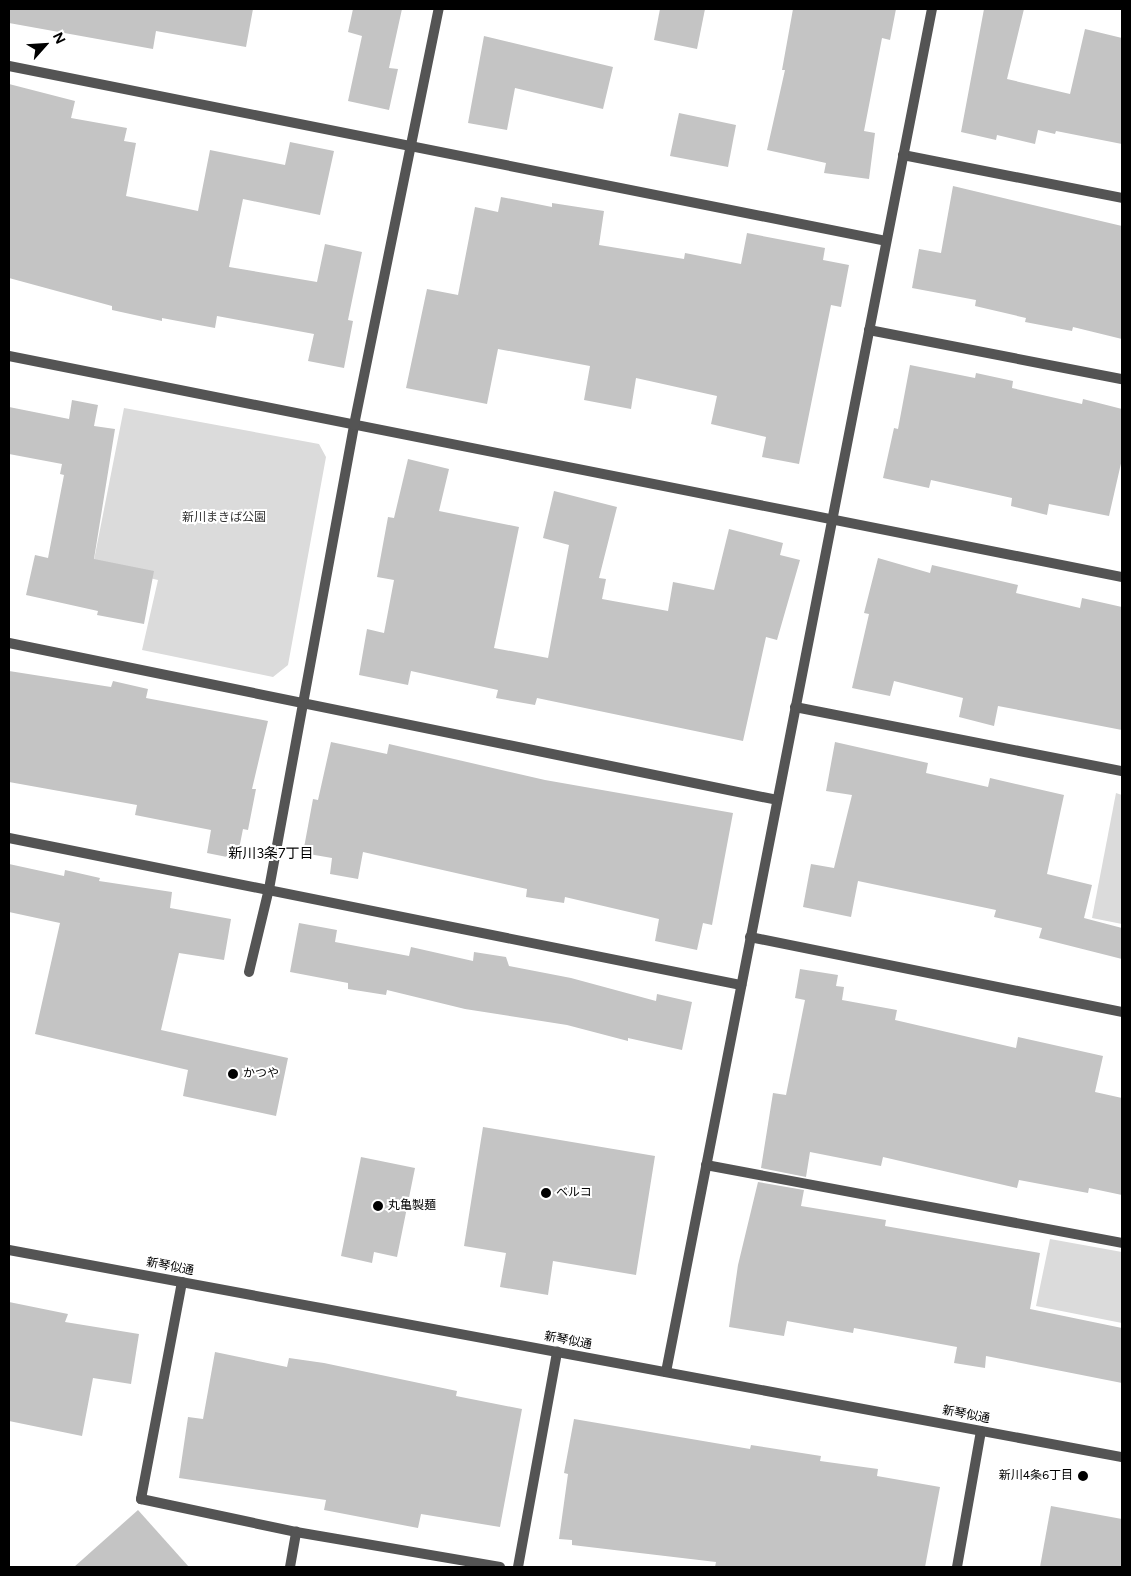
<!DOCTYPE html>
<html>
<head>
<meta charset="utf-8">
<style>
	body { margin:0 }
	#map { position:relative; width:1131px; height:1576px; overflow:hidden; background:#fff; font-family:Figtree,"Noto Sans JP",sans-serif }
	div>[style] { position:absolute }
	.green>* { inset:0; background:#dbdbdb }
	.building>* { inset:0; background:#c4c4c4 }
	.minor>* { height:10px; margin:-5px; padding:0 5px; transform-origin:5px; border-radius:5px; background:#545454 }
	.tertiary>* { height:10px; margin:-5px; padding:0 5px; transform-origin:5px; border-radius:5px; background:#545454 }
	.dots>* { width:14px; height:14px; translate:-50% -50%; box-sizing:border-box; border:2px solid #fff; border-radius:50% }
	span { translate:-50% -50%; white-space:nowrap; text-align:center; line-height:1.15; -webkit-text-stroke:4px #fff; paint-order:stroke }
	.park-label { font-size:12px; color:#323232 }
	.poi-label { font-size:12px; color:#000 }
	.left { translate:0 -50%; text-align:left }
	.right { translate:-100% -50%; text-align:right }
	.street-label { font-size:12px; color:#000 }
	.neighbourhood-label { font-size:14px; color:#000 }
	.frame { position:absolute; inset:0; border:10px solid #000; pointer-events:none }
	.north { position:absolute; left:20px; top:20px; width:50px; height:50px; -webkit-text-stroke:4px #fff; paint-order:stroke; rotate:64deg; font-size:14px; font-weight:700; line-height:20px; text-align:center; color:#000 }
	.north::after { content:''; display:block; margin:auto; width:18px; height:22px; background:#000; clip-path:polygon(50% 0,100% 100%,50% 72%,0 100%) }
</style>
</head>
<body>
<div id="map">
	<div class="green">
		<div style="clip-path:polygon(124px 408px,319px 444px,326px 457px,288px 665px,273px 677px,142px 650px,158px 580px,93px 565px)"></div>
		<div style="clip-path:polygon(1116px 793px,1122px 795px,1122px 924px,1092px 918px)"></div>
		<div style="clip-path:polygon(1050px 1239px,1122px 1252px,1122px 1323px,1036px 1306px)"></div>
	</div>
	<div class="building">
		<div style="clip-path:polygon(9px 9px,253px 9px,246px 47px,156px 31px,153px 49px,9px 23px)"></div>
		<div style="clip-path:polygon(353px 9px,402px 9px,389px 68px,398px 69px,389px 110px,348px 101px,362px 36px,348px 32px)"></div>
		<div style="clip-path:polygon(660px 9px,705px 9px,697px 49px,654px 40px)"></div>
		<div style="clip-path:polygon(793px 9px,896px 9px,890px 40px,882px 38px,864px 131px,875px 133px,869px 179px,824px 173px,826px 163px,767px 150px,785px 70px,782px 70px)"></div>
		<div style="clip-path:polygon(984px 9px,1024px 9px,1007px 79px,1070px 94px,1085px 29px,1122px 38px,1122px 144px,1056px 131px,1055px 134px,1038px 130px,1035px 144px,997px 135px,996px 140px,961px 132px)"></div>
		<div style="clip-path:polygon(484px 36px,613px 67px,603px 109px,515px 88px,507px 130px,468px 123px)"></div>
		<div style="clip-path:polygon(9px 84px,75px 101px,71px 118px,127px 128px,124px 141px,136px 143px,126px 196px,198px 211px,210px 150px,285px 165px,290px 142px,334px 151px,320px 215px,243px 199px,229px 267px,317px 282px,325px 244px,362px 252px,348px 320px,353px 321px,344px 368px,308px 361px,314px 334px,217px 316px,215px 328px,162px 318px,162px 321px,112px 310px,112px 306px,9px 278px)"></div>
		<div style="clip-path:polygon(679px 113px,736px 125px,728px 167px,670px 156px)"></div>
		<div style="clip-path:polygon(953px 186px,1122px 226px,1122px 339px,1073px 327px,1072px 331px,1025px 322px,1026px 318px,975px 306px,976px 300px,912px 288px,919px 249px,941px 253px)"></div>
		<div style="clip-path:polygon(501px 197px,552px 207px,552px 203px,604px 211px,599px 245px,684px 259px,685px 253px,741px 264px,747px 233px,825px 248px,823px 260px,849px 265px,841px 307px,831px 305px,799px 464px,762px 457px,766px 437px,711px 424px,717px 396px,636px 378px,631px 409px,584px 400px,590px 366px,498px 349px,487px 404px,406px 388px,427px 289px,458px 295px,475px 207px,498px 212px)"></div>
		<div style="clip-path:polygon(910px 365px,975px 378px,976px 373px,1013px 381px,1012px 388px,1082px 404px,1083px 399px,1122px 409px,1122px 459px,1109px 516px,1049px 504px,1047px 515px,1011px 506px,1012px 498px,931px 480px,929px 488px,883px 478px,894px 428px,898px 429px)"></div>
		<div style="clip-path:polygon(72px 400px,98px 405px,94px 426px,115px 429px,94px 559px,154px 571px,144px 624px,97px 615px,98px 611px,26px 595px,35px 555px,48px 558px,64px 475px,60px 474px,62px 464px,9px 454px,9px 407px,69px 419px)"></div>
		<div style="clip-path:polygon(408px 459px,449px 469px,439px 511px,519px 527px,494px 648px,548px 658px,569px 545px,543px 538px,554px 491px,617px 507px,599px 578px,606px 579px,602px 599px,668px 611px,673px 582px,714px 590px,729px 529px,783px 543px,780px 555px,800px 560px,777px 640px,766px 637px,743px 741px,537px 698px,535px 705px,496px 698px,498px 690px,411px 671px,408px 685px,359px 675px,367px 629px,384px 633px,394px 580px,377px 577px,388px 517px,394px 518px)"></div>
		<div style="clip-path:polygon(878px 558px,930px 573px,932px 565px,1018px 585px,1016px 593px,1080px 608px,1082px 598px,1122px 607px,1122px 730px,998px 706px,994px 726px,959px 717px,963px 698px,894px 681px,890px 696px,852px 688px,869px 614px,864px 613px)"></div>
		<div style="clip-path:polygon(9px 671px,111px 687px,113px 681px,148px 689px,146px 698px,268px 721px,252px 789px,256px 789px,248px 830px,243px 829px,237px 859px,207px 853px,211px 830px,135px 815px,137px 805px,9px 782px)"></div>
		<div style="clip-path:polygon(331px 742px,387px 754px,389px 744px,545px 780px,733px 813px,712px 925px,703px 923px,697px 950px,655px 941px,659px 919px,565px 897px,564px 903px,526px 897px,527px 889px,363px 852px,358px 879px,330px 874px,332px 858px,303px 853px,313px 799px,318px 800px)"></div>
		<div style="clip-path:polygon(835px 742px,928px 763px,926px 773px,988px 787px,990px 778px,1064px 795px,1047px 874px,1092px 885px,1084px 918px,1122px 928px,1122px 959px,1039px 938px,1042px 928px,994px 917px,996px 910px,858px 881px,851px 917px,803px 907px,811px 864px,834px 868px,852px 795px,826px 791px)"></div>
		<div style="clip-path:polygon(9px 864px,64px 876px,65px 870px,100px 878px,99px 881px,172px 892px,170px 908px,231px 919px,224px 960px,179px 953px,161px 1030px,288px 1058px,276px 1116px,183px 1096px,188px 1070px,35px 1034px,60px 923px,9px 912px)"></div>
		<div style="clip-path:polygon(299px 923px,337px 930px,335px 942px,409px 956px,411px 947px,473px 961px,474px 952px,506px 957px,509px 966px,571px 978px,656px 1001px,657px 994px,692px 1002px,682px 1050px,628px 1038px,628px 1041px,567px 1025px,465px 1009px,387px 990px,386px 995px,348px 989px,348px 983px,290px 972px)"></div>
		<div style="clip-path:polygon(800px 969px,838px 975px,836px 986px,844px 987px,842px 1000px,897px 1010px,895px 1020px,1016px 1048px,1018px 1037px,1103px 1056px,1095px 1092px,1122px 1098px,1122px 1195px,1089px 1188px,1088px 1193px,1019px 1180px,1017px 1188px,883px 1157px,881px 1166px,810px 1152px,806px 1177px,761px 1168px,773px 1093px,786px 1095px,805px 1000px,795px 998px)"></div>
		<div style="clip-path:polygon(483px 1127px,655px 1156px,636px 1275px,553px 1261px,548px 1295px,500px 1287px,506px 1253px,464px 1246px)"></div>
		<div style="clip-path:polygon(361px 1157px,415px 1168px,397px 1257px,374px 1252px,372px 1263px,341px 1256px)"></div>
		<div style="clip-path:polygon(758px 1182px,804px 1190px,801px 1206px,886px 1220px,885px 1226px,1040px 1253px,1030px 1309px,1122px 1328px,1122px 1383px,986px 1356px,985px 1368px,954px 1363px,957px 1347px,854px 1328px,853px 1333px,787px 1321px,784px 1336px,729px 1327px,738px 1265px)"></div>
		<div style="clip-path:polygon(9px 1302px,68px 1314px,65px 1322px,139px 1334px,131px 1384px,93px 1378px,82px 1436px,9px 1421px)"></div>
		<div style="clip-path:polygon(215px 1352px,287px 1367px,289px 1358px,324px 1363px,457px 1391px,456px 1396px,522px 1409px,500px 1527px,421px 1514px,418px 1528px,324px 1510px,326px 1500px,179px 1478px,188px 1417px,203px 1419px)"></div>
		<div style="clip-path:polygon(574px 1419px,750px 1449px,751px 1445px,821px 1456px,820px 1461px,878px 1469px,877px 1476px,940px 1487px,925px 1567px,715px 1567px,716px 1562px,572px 1545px,572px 1540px,559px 1539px,568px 1474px,564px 1473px)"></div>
		<div style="clip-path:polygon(1051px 1506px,1122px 1519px,1122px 1567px,1040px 1567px)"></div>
		<div style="clip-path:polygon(138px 1510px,189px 1567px,74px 1567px)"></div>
	</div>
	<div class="minor">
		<div style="left:9px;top:66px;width:894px;rotate:11.28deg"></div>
		<div style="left:903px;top:155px;width:223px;rotate:11.1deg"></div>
		<div style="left:869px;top:330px;width:258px;rotate:11deg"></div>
		<div style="left:9px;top:356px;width:1135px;rotate:11.23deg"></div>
		<div style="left:9px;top:643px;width:784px;rotate:11.55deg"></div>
		<div style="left:795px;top:707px;width:333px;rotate:11.1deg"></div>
		<div style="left:9px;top:838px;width:747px;rotate:11.36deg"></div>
		<div style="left:750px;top:937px;width:379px;rotate:11.4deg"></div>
		<div style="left:249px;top:972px;width:85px;rotate:-76.5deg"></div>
		<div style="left:269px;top:889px;width:472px;rotate:-79.6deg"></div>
		<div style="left:354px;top:425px;width:425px;rotate:-78.5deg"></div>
		<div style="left:706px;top:1165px;width:423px;rotate:10.6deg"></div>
		<div style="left:182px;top:1282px;width:221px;rotate:100.7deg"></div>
		<div style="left:141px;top:1499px;width:158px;rotate:12deg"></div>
		<div style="left:296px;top:1532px;width:207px;rotate:9.7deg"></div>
		<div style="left:666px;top:1372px;width:1389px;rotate:-78.96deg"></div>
		<div style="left:290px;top:1567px;width:36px;rotate:-80deg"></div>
		<div style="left:518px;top:1567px;width:219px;rotate:-79.7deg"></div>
		<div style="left:957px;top:1567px;width:138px;rotate:-80deg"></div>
	</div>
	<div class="tertiary">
		<div style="left:9px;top:1250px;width:1132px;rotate:10.54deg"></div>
	</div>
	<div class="dots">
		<div style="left:233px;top:1074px;background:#000"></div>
		<div style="left:546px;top:1193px;background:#000"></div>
		<div style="left:378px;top:1206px;background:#000"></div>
		<div style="left:1083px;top:1476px;background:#000"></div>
	</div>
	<div class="park-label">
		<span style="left:224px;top:518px">新川まきば公園</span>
	</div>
	<div class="poi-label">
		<span class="left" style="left:243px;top:1074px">かつや</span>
		<span class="left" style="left:556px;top:1193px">ベルコ</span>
		<span class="left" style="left:388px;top:1206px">丸亀製麺</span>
		<span class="right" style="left:1073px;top:1476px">新川4条6丁目</span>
	</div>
	<div class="street-label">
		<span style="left:170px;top:1267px;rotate:11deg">新琴似通</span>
		<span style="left:568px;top:1341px;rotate:11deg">新琴似通</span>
		<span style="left:966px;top:1415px;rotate:11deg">新琴似通</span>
	</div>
	<div class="neighbourhood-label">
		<span style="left:271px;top:854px">新川3条7丁目</span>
	</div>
	<div class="frame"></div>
	<div class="north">N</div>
</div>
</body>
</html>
